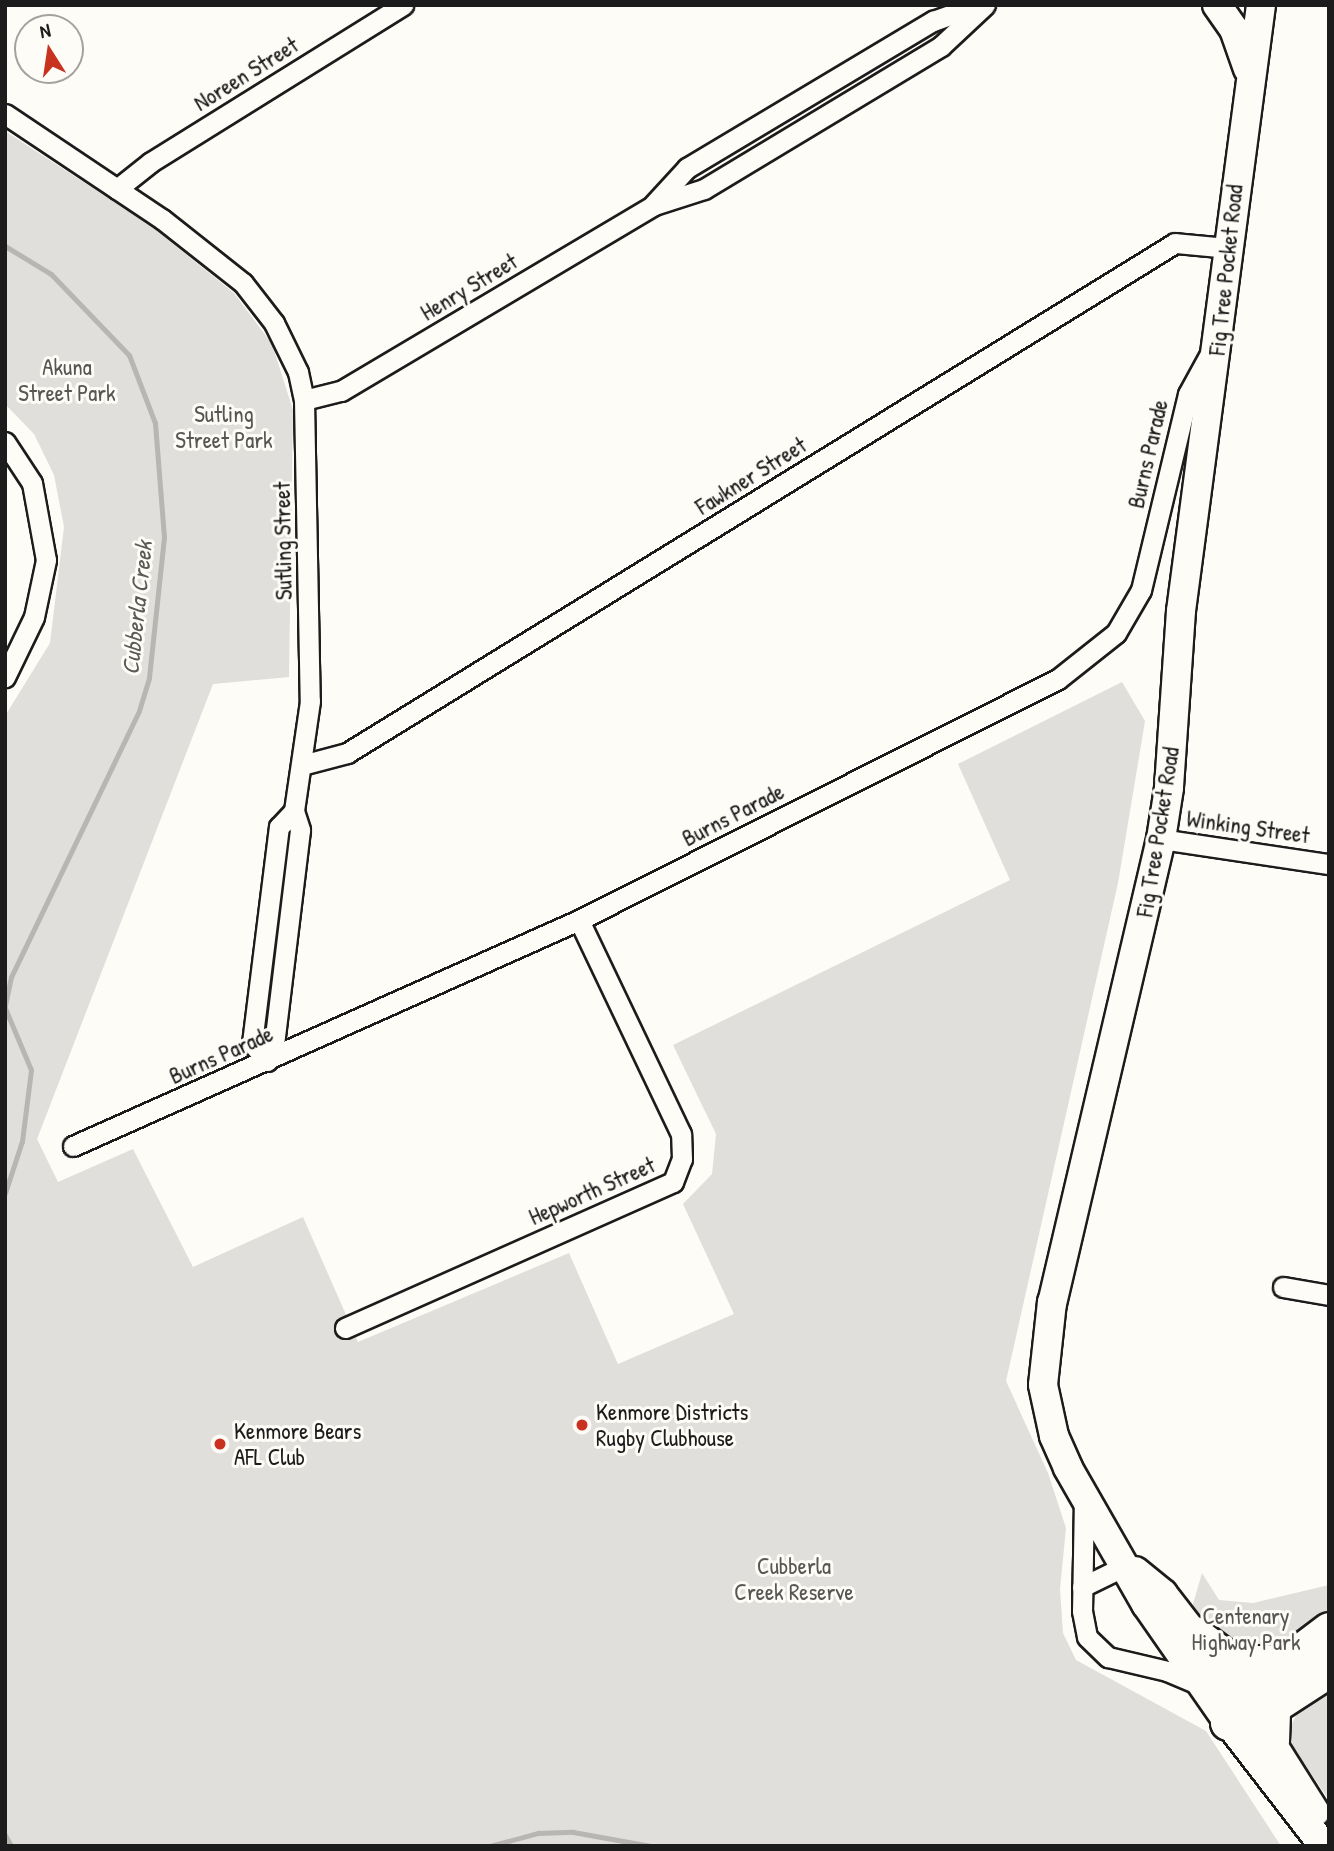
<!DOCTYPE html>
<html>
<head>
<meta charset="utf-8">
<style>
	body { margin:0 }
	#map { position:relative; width:1334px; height:1851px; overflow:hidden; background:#fdfcf7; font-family:"Patrick Hand",sans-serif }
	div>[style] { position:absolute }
	.green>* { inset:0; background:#e0dfdb }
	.stream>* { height:5px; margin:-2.5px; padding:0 2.5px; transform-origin:2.5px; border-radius:2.5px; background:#b7b6b2 }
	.roads { filter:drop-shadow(2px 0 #1c1c1c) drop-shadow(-2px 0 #1c1c1c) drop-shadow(0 2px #1c1c1c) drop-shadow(0 -2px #1c1c1c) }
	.street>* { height:19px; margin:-9.5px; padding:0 9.5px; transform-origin:9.5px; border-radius:9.5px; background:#fdfcf7 }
	.secondary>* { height:28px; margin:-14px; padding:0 14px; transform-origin:14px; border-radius:14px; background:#fdfcf7 }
	.highway>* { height:35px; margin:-17.5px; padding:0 17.5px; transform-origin:17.5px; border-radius:17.5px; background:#fdfcf7 }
	.dots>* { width:19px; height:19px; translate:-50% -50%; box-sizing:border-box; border:4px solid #fdfcf7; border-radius:50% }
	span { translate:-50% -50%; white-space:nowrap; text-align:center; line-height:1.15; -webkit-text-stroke:6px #fdfcf7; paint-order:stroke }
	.street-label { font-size:23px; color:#1c1c1c }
	.park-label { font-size:23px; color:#575655 }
	.poi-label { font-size:23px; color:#1c1c1c }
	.left { translate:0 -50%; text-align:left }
	.water-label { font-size:24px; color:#5a5a58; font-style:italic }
	.frame { position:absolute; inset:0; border:7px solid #1c1c1c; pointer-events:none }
	.north { position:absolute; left:14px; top:14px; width:70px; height:70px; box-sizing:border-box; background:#fdfcf7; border:2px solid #a3a29f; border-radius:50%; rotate:348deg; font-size:19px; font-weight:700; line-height:28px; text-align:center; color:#1c1c1c }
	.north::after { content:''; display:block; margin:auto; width:24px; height:32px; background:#c8321e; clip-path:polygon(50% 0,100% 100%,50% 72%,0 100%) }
</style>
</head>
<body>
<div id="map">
	<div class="green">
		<div style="clip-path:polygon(5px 131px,151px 226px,234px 293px,272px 344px,293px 410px,289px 677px,213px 684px,37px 1139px,58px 1182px,133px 1149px,193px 1267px,303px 1217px,358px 1342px,569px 1253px,618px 1364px,734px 1314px,683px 1204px,712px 1174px,716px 1134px,673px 1045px,1010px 880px,958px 764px,1122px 682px,1145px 721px,1118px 883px,1006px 1381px,1048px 1473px,1066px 1528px,1060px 1589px,1063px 1633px,1076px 1660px,1206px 1731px,1281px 1846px,5px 1846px,5px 716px,50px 643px,64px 527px,54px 475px,34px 434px,5px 404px)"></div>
		<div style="clip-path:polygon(1202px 1573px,1219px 1600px,1253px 1603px,1329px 1585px,1329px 1620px,1293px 1647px,1234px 1654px,1191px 1611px)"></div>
		<div style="clip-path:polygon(1329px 1686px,1329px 1800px,1291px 1744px,1291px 1726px,1299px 1709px)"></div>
	</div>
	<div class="stream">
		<div style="left:5px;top:246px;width:54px;rotate:31.3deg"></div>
		<div style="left:51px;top:274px;width:112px;rotate:46.1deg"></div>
		<div style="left:129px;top:355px;width:73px;rotate:69.1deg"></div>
		<div style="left:155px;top:423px;width:114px;rotate:85.5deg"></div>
		<div style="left:164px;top:537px;width:142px;rotate:96.1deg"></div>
		<div style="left:149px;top:678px;width:34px;rotate:107deg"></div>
		<div style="left:139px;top:711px;width:295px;rotate:115.7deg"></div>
		<div style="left:11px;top:977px;width:29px;rotate:102deg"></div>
		<div style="left:5px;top:1008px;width:67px;rotate:67.2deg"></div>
		<div style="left:31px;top:1070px;width:72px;rotate:97.2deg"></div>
		<div style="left:22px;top:1141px;width:55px;rotate:108.1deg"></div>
		<div style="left:5px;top:1835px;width:13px;rotate:61deg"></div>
		<div style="left:490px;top:1846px;width:50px;rotate:-15.2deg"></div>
		<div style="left:538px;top:1833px;width:35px;rotate:-2deg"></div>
		<div style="left:573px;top:1832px;width:79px;rotate:10.2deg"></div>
	</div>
	<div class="roads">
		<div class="street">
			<div style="left:5px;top:114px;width:189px;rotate:33.8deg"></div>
			<div style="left:162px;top:219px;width:103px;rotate:38.3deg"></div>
			<div style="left:243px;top:283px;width:51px;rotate:52.2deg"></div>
			<div style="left:274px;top:323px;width:55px;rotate:63.9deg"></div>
			<div style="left:298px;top:372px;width:29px;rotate:78deg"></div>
			<div style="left:304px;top:400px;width:301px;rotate:88.9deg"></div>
			<div style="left:310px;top:701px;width:111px;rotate:98.3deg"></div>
			<div style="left:294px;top:811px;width:20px;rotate:72deg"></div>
			<div style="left:300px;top:830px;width:216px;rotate:96.9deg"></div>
			<div style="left:274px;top:1044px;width:18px;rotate:112deg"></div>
			<div style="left:267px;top:1061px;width:23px;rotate:-130deg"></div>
			<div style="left:252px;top:1043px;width:218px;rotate:-82.9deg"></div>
			<div style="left:279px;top:827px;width:22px;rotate:-47deg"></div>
			<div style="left:117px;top:189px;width:43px;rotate:-38.5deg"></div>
			<div style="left:151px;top:162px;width:297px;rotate:-31.9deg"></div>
			<div style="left:654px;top:204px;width:49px;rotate:-47.5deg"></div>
			<div style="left:687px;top:168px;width:287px;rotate:-30.9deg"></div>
			<div style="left:933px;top:21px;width:48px;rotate:-19.6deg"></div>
			<div style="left:304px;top:400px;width:38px;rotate:-14deg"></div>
			<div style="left:341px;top:391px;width:364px;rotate:-30.7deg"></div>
			<div style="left:654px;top:205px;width:52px;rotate:-17.7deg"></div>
			<div style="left:704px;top:189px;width:277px;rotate:-31.1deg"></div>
			<div style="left:941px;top:46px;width:60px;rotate:-43deg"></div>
			<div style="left:5px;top:442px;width:49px;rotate:56.6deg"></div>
			<div style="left:32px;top:483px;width:78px;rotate:79.7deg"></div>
			<div style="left:46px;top:560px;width:58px;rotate:101.9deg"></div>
			<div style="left:34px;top:617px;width:67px;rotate:115.8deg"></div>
			<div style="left:302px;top:765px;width:47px;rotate:-14.9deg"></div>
			<div style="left:347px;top:753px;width:972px;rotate:-31.63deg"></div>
			<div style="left:1175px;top:243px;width:53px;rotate:5.4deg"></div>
			<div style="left:1161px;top:839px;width:170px;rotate:8.5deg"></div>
			<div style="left:73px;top:1146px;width:554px;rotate:-24.07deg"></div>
			<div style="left:579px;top:920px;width:536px;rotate:-26.71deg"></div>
			<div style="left:1058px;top:679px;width:74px;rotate:-38.4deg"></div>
			<div style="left:1116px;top:633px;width:50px;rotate:-59.8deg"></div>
			<div style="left:1141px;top:590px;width:202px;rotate:-76.5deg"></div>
			<div style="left:1188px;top:394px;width:46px;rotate:-61.2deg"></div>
			<div style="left:1283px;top:1287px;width:47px;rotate:9.9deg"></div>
			<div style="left:345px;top:1328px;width:359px;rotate:-24deg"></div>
			<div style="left:673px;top:1182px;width:25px;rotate:-69deg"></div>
			<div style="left:682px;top:1159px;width:25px;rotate:-92deg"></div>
			<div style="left:681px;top:1134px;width:237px;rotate:-115.5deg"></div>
			<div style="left:1084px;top:1498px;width:113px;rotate:91deg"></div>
			<div style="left:1082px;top:1611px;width:26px;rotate:79deg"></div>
			<div style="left:1087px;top:1637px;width:29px;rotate:44deg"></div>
			<div style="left:1108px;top:1657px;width:61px;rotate:13.3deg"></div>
			<div style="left:1167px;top:1671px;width:38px;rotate:23deg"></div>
			<div style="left:1082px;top:1587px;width:50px;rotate:-26.1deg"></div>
		</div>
		<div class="secondary">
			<div style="left:1217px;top:5px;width:29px;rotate:55deg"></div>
			<div style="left:1234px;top:29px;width:42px;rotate:70.7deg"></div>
			<div style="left:1261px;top:5px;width:611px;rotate:97.52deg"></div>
			<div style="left:1181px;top:611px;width:177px;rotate:93.9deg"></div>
			<div style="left:1169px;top:788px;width:52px;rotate:98.9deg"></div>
			<div style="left:1161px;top:839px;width:476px;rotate:103.2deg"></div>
			<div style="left:1052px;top:1302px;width:83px;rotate:96.2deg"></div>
			<div style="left:1043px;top:1385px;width:52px;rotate:77.8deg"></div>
			<div style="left:1054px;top:1436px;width:35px;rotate:66deg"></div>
			<div style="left:1068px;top:1468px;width:157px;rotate:60.2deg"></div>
			<div style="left:1146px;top:1604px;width:144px;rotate:55.2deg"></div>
			<div style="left:1228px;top:1722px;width:157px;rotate:52.3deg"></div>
			<div style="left:1135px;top:1571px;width:36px;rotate:39deg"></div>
			<div style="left:1163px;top:1594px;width:129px;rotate:52.2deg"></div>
			<div style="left:1242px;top:1696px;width:137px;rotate:57.8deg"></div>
		</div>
		<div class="highway">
			<div style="left:1194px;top:1634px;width:36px;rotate:37deg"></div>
			<div style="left:1223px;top:1656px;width:20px;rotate:20deg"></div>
			<div style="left:1242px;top:1663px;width:43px"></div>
			<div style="left:1228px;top:1722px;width:30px;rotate:-62deg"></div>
			<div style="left:1242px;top:1696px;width:109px;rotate:-37.2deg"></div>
			<div style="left:1228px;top:1722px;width:47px;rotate:-20deg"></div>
			<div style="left:1272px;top:1706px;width:68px;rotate:-33deg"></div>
			<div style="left:1271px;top:1741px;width:35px;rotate:-88deg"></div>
		</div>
	</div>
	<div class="dots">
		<div style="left:582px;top:1425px;background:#c8321e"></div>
		<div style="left:220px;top:1444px;background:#c8321e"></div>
	</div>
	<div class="street-label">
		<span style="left:246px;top:74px;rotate:-32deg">Noreen Street</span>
		<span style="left:1226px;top:270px;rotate:-84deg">Fig Tree Pocket Road</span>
		<span style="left:469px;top:287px;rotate:-31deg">Henry Street</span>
		<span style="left:1148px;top:454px;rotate:-77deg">Burns Parade</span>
		<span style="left:751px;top:476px;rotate:-32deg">Fawkner Street</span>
		<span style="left:283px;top:541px;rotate:-91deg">Sutling Street</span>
		<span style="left:733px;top:815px;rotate:-27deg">Burns Parade</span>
		<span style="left:1248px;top:827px;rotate:8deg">Winking Street</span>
		<span style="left:1158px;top:832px;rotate:-81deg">Fig Tree Pocket Road</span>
		<span style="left:221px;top:1055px;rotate:-24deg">Burns Parade</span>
		<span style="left:592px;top:1191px;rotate:-24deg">Hepworth Street</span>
	</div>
	<div class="park-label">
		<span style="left:67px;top:380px">Akuna<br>Street Park</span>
		<span style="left:224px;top:427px">Sutling<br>Street Park</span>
		<span style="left:794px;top:1579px">Cubberla<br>Creek Reserve</span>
		<span style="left:1246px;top:1629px">Centenary<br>Highway Park</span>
	</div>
	<div class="poi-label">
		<span class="left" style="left:596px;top:1425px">Kenmore Districts<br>Rugby Clubhouse</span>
		<span class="left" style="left:234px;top:1444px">Kenmore Bears<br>AFL Club</span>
	</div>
	<div class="water-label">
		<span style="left:137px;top:608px;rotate:-84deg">Cubberla Creek</span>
	</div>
	<div class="frame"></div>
	<div class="north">N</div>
</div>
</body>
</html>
